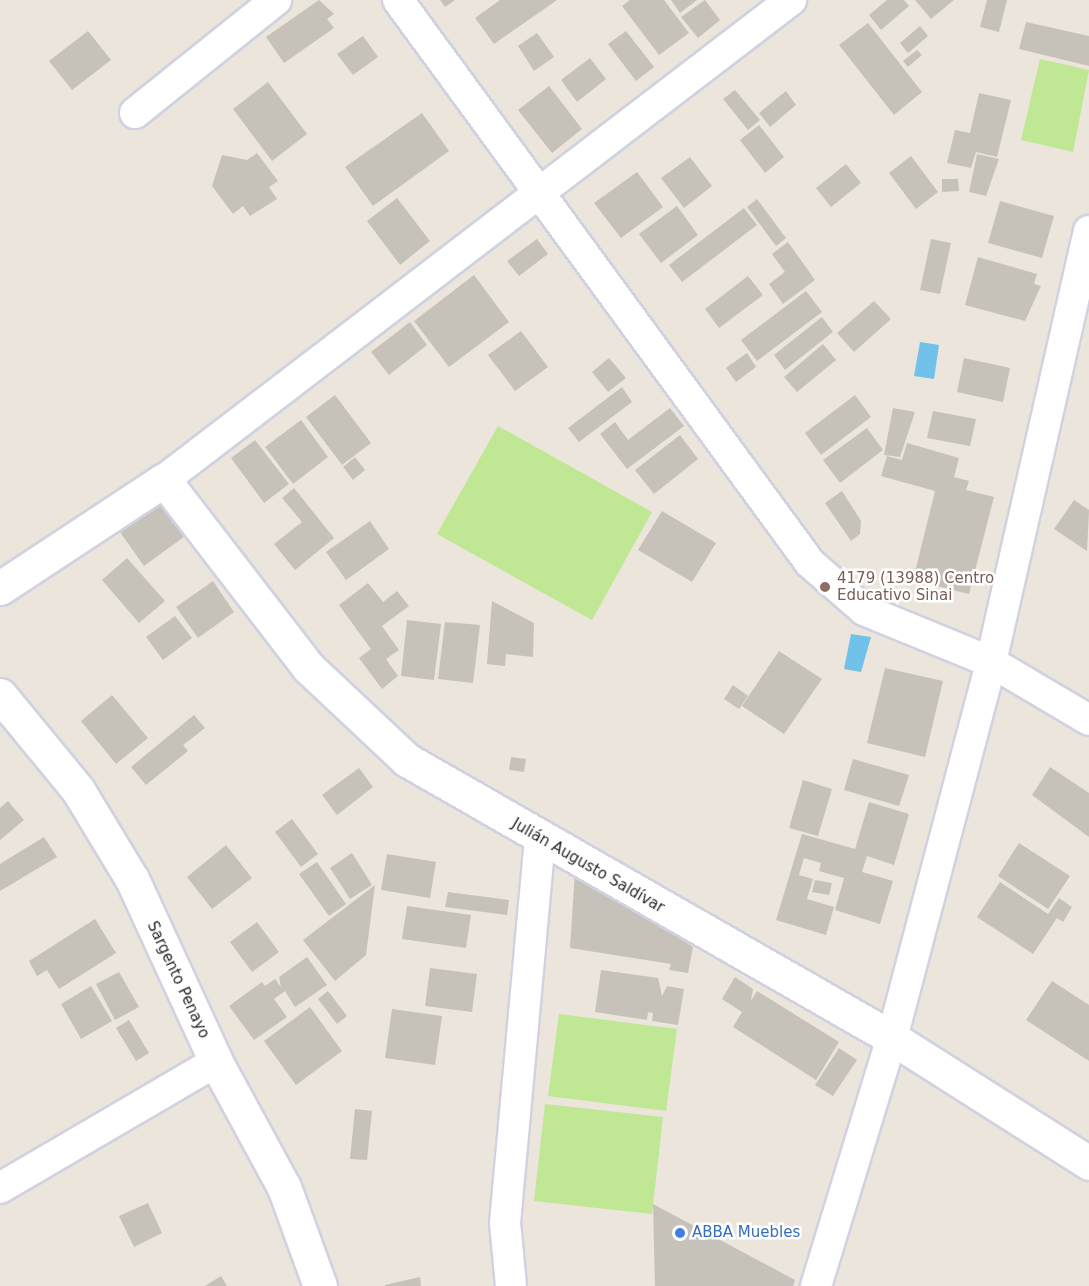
<!DOCTYPE html>
<html>
<head>
<meta charset="utf-8">
<style>
	body { margin:0 }
	#map { position:relative; width:1089px; height:1286px; overflow:hidden; background:#ebe5db; font-family:"DejaVu Sans",sans-serif }
	div>[style] { position:absolute }
	.pitch>* { inset:0; background:#bfe794 }
	.water>* { inset:0; background:#70c2ea }
	.building>* { inset:0; background:#c6c2ba }
	.roads { filter:drop-shadow(2px 0 #d0d2e1) drop-shadow(-2px 0 #d0d2e1) drop-shadow(0 2px #d0d2e1) drop-shadow(0 -2px #d0d2e1) }
	.minor>* { height:30px; margin:-15px; padding:0 15px; transform-origin:15px; border-radius:15px; background:#fff }
	.tertiary>* { height:33px; margin:-16.5px; padding:0 16.5px; transform-origin:16.5px; border-radius:16.5px; background:#fff }
	.dots>* { width:16px; height:16px; translate:-50% -50%; box-sizing:border-box; border:3px solid #fff; border-radius:50% }
	span { translate:-50% -50%; white-space:nowrap; text-align:center; line-height:1.15; -webkit-text-stroke:5px #fff; paint-order:stroke }
	.education-label { font-size:15px; color:#785e54 }
	.left { translate:0 -50%; text-align:left }
	.street-label { font-size:15px; color:#292929 }
	.shop-label { font-size:15px; color:#366cbe }
</style>
</head>
<body>
<div id="map">
	<div class="pitch">
		<div style="clip-path:polygon(1040px 59px,1089px 70px,1073px 152px,1021px 140px)"></div>
		<div style="clip-path:polygon(498px 426px,652px 512px,592px 620px,437px 534px)"></div>
		<div style="clip-path:polygon(559px 1014px,677px 1029px,666px 1111px,548px 1096px)"></div>
		<div style="clip-path:polygon(545px 1104px,663px 1117px,652px 1214px,534px 1201px)"></div>
	</div>
	<div class="water">
		<div style="clip-path:polygon(920px 342px,939px 345px,934px 379px,914px 376px)"></div>
		<div style="clip-path:polygon(851px 634px,871px 637px,861px 672px,844px 669px)"></div>
	</div>
	<div class="building">
		<div style="clip-path:polygon(319px 0,334px 14px,327px 19px,334px 28px,284px 63px,266px 37px)"></div>
		<div style="clip-path:polygon(440px 0,455px 0,445px 7px)"></div>
		<div style="clip-path:polygon(500px 0,557px 0,494px 44px,475px 18px)"></div>
		<div style="clip-path:polygon(630px 0,664px 0,689px 33px,659px 55px,622px 6px)"></div>
		<div style="clip-path:polygon(671px 0,697px 0,680px 13px)"></div>
		<div style="clip-path:polygon(705px 0,720px 20px,698px 38px,681px 17px)"></div>
		<div style="clip-path:polygon(887px 0,904px 0,909px 6px,881px 30px,869px 15px)"></div>
		<div style="clip-path:polygon(915px 0,954px 0,931px 19px)"></div>
		<div style="clip-path:polygon(987px 0,1007px 0,999px 32px,980px 27px)"></div>
		<div style="clip-path:polygon(1026px 22px,1089px 36px,1089px 66px,1019px 49px)"></div>
		<div style="clip-path:polygon(868px 23px,922px 92px,894px 115px,839px 45px)"></div>
		<div style="clip-path:polygon(920px 26px,928px 36px,908px 53px,900px 43px)"></div>
		<div style="clip-path:polygon(88px 31px,111px 60px,72px 90px,49px 61px)"></div>
		<div style="clip-path:polygon(626px 31px,654px 67px,636px 81px,608px 44px)"></div>
		<div style="clip-path:polygon(537px 33px,554px 57px,534px 71px,518px 46px)"></div>
		<div style="clip-path:polygon(363px 36px,378px 57px,353px 75px,337px 54px)"></div>
		<div style="clip-path:polygon(917px 50px,922px 55px,908px 67px,903px 61px)"></div>
		<div style="clip-path:polygon(590px 58px,606px 79px,577px 102px,561px 80px)"></div>
		<div style="clip-path:polygon(268px 82px,307px 134px,272px 161px,233px 109px)"></div>
		<div style="clip-path:polygon(549px 86px,582px 129px,552px 153px,518px 110px)"></div>
		<div style="clip-path:polygon(735px 90px,760px 120px,748px 130px,723px 99px)"></div>
		<div style="clip-path:polygon(786px 91px,796px 105px,770px 127px,759px 113px)"></div>
		<div style="clip-path:polygon(979px 93px,1011px 100px,997px 157px,976px 152px,971px 168px,947px 163px,955px 130px,970px 133px)"></div>
		<div style="clip-path:polygon(422px 113px,449px 151px,373px 206px,345px 167px)"></div>
		<div style="clip-path:polygon(759px 125px,784px 157px,765px 173px,740px 140px)"></div>
		<div style="clip-path:polygon(257px 153px,278px 181px,269px 187px,277px 199px,250px 216px,243px 206px,233px 214px,212px 186px,222px 155px,247px 160px)"></div>
		<div style="clip-path:polygon(977px 154px,999px 159px,986px 196px,969px 192px)"></div>
		<div style="clip-path:polygon(911px 156px,938px 192px,916px 209px,889px 173px)"></div>
		<div style="clip-path:polygon(690px 157px,712px 186px,684px 208px,661px 178px)"></div>
		<div style="clip-path:polygon(846px 164px,861px 183px,831px 207px,816px 188px)"></div>
		<div style="clip-path:polygon(637px 172px,663px 207px,621px 238px,594px 203px)"></div>
		<div style="clip-path:polygon(942px 179px,958px 179px,959px 191px,942px 192px)"></div>
		<div style="clip-path:polygon(397px 198px,430px 241px,400px 265px,367px 221px)"></div>
		<div style="clip-path:polygon(757px 199px,786px 238px,776px 246px,747px 207px)"></div>
		<div style="clip-path:polygon(1000px 201px,1054px 216px,1042px 258px,988px 243px)"></div>
		<div style="clip-path:polygon(677px 206px,698px 235px,661px 263px,639px 234px)"></div>
		<div style="clip-path:polygon(744px 208px,757px 225px,682px 282px,669px 265px)"></div>
		<div style="clip-path:polygon(537px 239px,548px 254px,519px 276px,507px 261px)"></div>
		<div style="clip-path:polygon(931px 239px,951px 243px,940px 294px,920px 290px)"></div>
		<div style="clip-path:polygon(788px 242px,815px 280px,783px 304px,769px 284px,785px 272px,772px 254px)"></div>
		<div style="clip-path:polygon(978px 257px,1037px 274px,1034px 284px,1041px 286px,1025px 321px,965px 305px)"></div>
		<div style="clip-path:polygon(474px 275px,509px 322px,449px 367px,414px 321px)"></div>
		<div style="clip-path:polygon(748px 276px,763px 295px,719px 328px,705px 309px)"></div>
		<div style="clip-path:polygon(806px 291px,822px 312px,757px 361px,741px 340px)"></div>
		<div style="clip-path:polygon(874px 301px,891px 319px,854px 352px,837px 333px)"></div>
		<div style="clip-path:polygon(822px 317px,833px 332px,785px 370px,774px 355px)"></div>
		<div style="clip-path:polygon(410px 322px,427px 345px,389px 375px,371px 352px)"></div>
		<div style="clip-path:polygon(521px 331px,548px 367px,515px 391px,488px 355px)"></div>
		<div style="clip-path:polygon(823px 344px,836px 360px,797px 392px,784px 377px)"></div>
		<div style="clip-path:polygon(747px 353px,756px 367px,736px 382px,726px 368px)"></div>
		<div style="clip-path:polygon(609px 358px,626px 378px,608px 392px,592px 372px)"></div>
		<div style="clip-path:polygon(964px 358px,1010px 368px,1003px 402px,957px 392px)"></div>
		<div style="clip-path:polygon(622px 387px,632px 402px,579px 442px,568px 428px)"></div>
		<div style="clip-path:polygon(335px 395px,371px 443px,342px 465px,306px 417px)"></div>
		<div style="clip-path:polygon(855px 395px,871px 417px,821px 455px,805px 433px)"></div>
		<div style="clip-path:polygon(670px 408px,684px 426px,627px 469px,600px 434px,615px 422px,628px 440px)"></div>
		<div style="clip-path:polygon(893px 408px,915px 412px,900px 457px,884px 455px)"></div>
		<div style="clip-path:polygon(933px 411px,976px 419px,970px 446px,927px 438px)"></div>
		<div style="clip-path:polygon(301px 420px,328px 457px,293px 484px,265px 447px)"></div>
		<div style="clip-path:polygon(867px 428px,883px 450px,840px 483px,823px 460px)"></div>
		<div style="clip-path:polygon(680px 435px,698px 459px,654px 494px,635px 470px)"></div>
		<div style="clip-path:polygon(255px 440px,289px 484px,264px 503px,231px 458px)"></div>
		<div style="clip-path:polygon(907px 443px,959px 458px,954px 477px,969px 481px,966px 490px,994px 497px,969px 594px,913px 580px,935px 491px,881px 476px,887px 456px,902px 460px)"></div>
		<div style="clip-path:polygon(355px 457px,365px 470px,353px 480px,343px 467px)"></div>
		<div style="clip-path:polygon(294px 488px,334px 538px,295px 570px,274px 544px,302px 522px,282px 498px)"></div>
		<div style="clip-path:polygon(842px 491px,861px 521px,860px 534px,851px 541px,825px 503px)"></div>
		<div style="clip-path:polygon(168px 498px,192px 531px,144px 566px,120px 532px)"></div>
		<div style="clip-path:polygon(1074px 500px,1089px 510px,1087px 551px,1054px 529px)"></div>
		<div style="clip-path:polygon(662px 511px,716px 543px,692px 582px,638px 550px)"></div>
		<div style="clip-path:polygon(370px 521px,389px 549px,346px 580px,326px 552px)"></div>
		<div style="clip-path:polygon(127px 558px,165px 601px,139px 623px,102px 580px)"></div>
		<div style="clip-path:polygon(213px 581px,234px 612px,198px 638px,176px 607px)"></div>
		<div style="clip-path:polygon(368px 583px,383px 602px,397px 591px,409px 606px,382px 626px,399px 650px,386px 659px,398px 676px,382px 689px,359px 658px,371px 649px,339px 605px)"></div>
		<div style="clip-path:polygon(492px 601px,534px 623px,533px 657px,506px 654px,505px 666px,487px 664px)"></div>
		<div style="clip-path:polygon(175px 616px,192px 638px,163px 660px,146px 637px)"></div>
		<div style="clip-path:polygon(407px 620px,441px 624px,434px 680px,401px 676px)"></div>
		<div style="clip-path:polygon(445px 622px,480px 625px,473px 683px,438px 679px)"></div>
		<div style="clip-path:polygon(779px 651px,822px 679px,784px 734px,742px 706px)"></div>
		<div style="clip-path:polygon(885px 668px,943px 681px,925px 757px,867px 743px)"></div>
		<div style="clip-path:polygon(733px 685px,748px 696px,739px 709px,724px 699px)"></div>
		<div style="clip-path:polygon(112px 695px,148px 738px,116px 764px,81px 721px)"></div>
		<div style="clip-path:polygon(194px 715px,205px 728px,183px 745px,188px 751px,146px 785px,131px 767px)"></div>
		<div style="clip-path:polygon(511px 757px,526px 759px,524px 772px,509px 770px)"></div>
		<div style="clip-path:polygon(853px 759px,909px 775px,899px 806px,844px 790px)"></div>
		<div style="clip-path:polygon(1050px 767px,1089px 793px,1089px 837px,1032px 795px)"></div>
		<div style="clip-path:polygon(359px 768px,373px 787px,337px 815px,322px 795px)"></div>
		<div style="clip-path:polygon(803px 780px,832px 789px,818px 836px,789px 828px)"></div>
		<div style="clip-path:polygon(8px 801px,24px 820px,0 840px,0 808px)"></div>
		<div style="clip-path:polygon(869px 802px,909px 814px,894px 865px,867px 856px,862px 872px,893px 881px,880px 924px,835px 910px,844px 878px,819px 871px,821px 863px,804px 858px,799px 875px,813px 879px,807px 899px,834px 907px,826px 935px,776px 920px,802px 834px,855px 849px)"></div>
		<div style="clip-path:polygon(292px 819px,318px 854px,301px 867px,275px 832px)"></div>
		<div style="clip-path:polygon(44px 837px,57px 857px,0 891px,0 864px)"></div>
		<div style="clip-path:polygon(1019px 843px,1070px 876px,1048px 909px,998px 876px)"></div>
		<div style="clip-path:polygon(226px 845px,252px 878px,212px 909px,187px 877px)"></div>
		<div style="clip-path:polygon(352px 853px,372px 885px,350px 899px,330px 868px)"></div>
		<div style="clip-path:polygon(387px 854px,436px 862px,430px 898px,381px 890px)"></div>
		<div style="clip-path:polygon(317px 862px,346px 904px,329px 916px,299px 874px)"></div>
		<div style="clip-path:polygon(575px 872px,693px 947px,688px 973px,669px 970px,671px 964px,570px 948px)"></div>
		<div style="clip-path:polygon(815px 880px,832px 883px,829px 895px,812px 892px)"></div>
		<div style="clip-path:polygon(1000px 882px,1048px 914px,1059px 898px,1072px 907px,1063px 922px,1057px 918px,1033px 954px,977px 917px)"></div>
		<div style="clip-path:polygon(375px 885px,366px 955px,335px 981px,303px 940px)"></div>
		<div style="clip-path:polygon(448px 892px,509px 900px,507px 915px,445px 907px)"></div>
		<div style="clip-path:polygon(407px 906px,471px 915px,466px 948px,402px 939px)"></div>
		<div style="clip-path:polygon(95px 919px,116px 953px,59px 989px,47px 970px,37px 976px,29px 961px)"></div>
		<div style="clip-path:polygon(257px 922px,279px 952px,252px 972px,230px 942px)"></div>
		<div style="clip-path:polygon(307px 957px,327px 985px,295px 1007px,285px 991px,274px 999px,287px 1017px,254px 1040px,229px 1006px,262px 982px,265px 986px,275px 979px,281px 987px,279px 977px)"></div>
		<div style="clip-path:polygon(430px 968px,477px 974px,472px 1012px,425px 1006px)"></div>
		<div style="clip-path:polygon(601px 970px,658px 978px,662px 996px,667px 986px,684px 989px,678px 1025px,652px 1021px,653px 1013px,648px 1012px,647px 1020px,595px 1012px)"></div>
		<div style="clip-path:polygon(119px 972px,139px 1007px,115px 1020px,96px 984px)"></div>
		<div style="clip-path:polygon(735px 977px,753px 989px,751px 1001px,757px 991px,839px 1042px,816px 1080px,733px 1027px,742px 1012px,722px 999px)"></div>
		<div style="clip-path:polygon(1052px 981px,1089px 1005px,1089px 1061px,1026px 1020px)"></div>
		<div style="clip-path:polygon(91px 986px,112px 1021px,81px 1039px,61px 1004px)"></div>
		<div style="clip-path:polygon(328px 991px,347px 1016px,337px 1024px,318px 999px)"></div>
		<div style="clip-path:polygon(310px 1007px,342px 1051px,296px 1085px,264px 1041px)"></div>
		<div style="clip-path:polygon(392px 1009px,442px 1016px,435px 1065px,385px 1058px)"></div>
		<div style="clip-path:polygon(129px 1020px,149px 1053px,136px 1061px,116px 1028px)"></div>
		<div style="clip-path:polygon(839px 1048px,857px 1060px,833px 1096px,815px 1085px)"></div>
		<div style="clip-path:polygon(355px 1109px,372px 1111px,367px 1160px,350px 1159px)"></div>
		<div style="clip-path:polygon(148px 1203px,162px 1233px,134px 1247px,119px 1216px)"></div>
		<div style="clip-path:polygon(653px 1204px,795px 1280px,793px 1286px,655px 1286px)"></div>
		<div style="clip-path:polygon(221px 1276px,227px 1286px,205px 1286px)"></div>
		<div style="clip-path:polygon(420px 1277px,421px 1286px,385px 1286px,385px 1285px)"></div>
	</div>
	<div class="roads">
		<div class="minor">
			<div style="left:398px;top:0;width:698px;rotate:53.8deg"></div>
			<div style="left:810px;top:563px;width:72px;rotate:41deg"></div>
			<div style="left:864px;top:610px;width:137px;rotate:22.3deg"></div>
			<div style="left:991px;top:662px;width:114px;rotate:30.6deg"></div>
			<div style="left:135px;top:113px;width:181px;rotate:-38.7deg"></div>
			<div style="left:164px;top:480px;width:790px;rotate:-37.44deg"></div>
			<div style="left:0;top:1188px;width:250px;rotate:-30.3deg"></div>
			<div style="left:511px;top:1286px;width:63px;rotate:-95.4deg"></div>
			<div style="left:505px;top:1223px;width:385px;rotate:-84.8deg"></div>
			<div style="left:816px;top:1286px;width:259px;rotate:-73deg"></div>
			<div style="left:892px;top:1038px;width:389px;rotate:-75.2deg"></div>
			<div style="left:991px;top:662px;width:442px;rotate:-77.2deg"></div>
		</div>
		<div class="tertiary">
			<div style="left:0;top:588px;width:196px;rotate:-33.4deg"></div>
			<div style="left:164px;top:480px;width:237px;rotate:52.4deg"></div>
			<div style="left:309px;top:668px;width:134px;rotate:43.2deg"></div>
			<div style="left:407px;top:760px;width:559px;rotate:29.82deg"></div>
			<div style="left:892px;top:1038px;width:233px;rotate:32.4deg"></div>
			<div style="left:0;top:695px;width:123px;rotate:50.6deg"></div>
			<div style="left:78px;top:790px;width:104px;rotate:58.8deg"></div>
			<div style="left:132px;top:879px;width:201px;rotate:65.3deg"></div>
			<div style="left:216px;top:1062px;width:142px;rotate:61.5deg"></div>
			<div style="left:284px;top:1187px;width:105px;rotate:70deg"></div>
		</div>
	</div>
	<div class="dots">
		<div style="left:825px;top:587px;background:#8d6e63"></div>
		<div style="left:680px;top:1233px;background:#3f7fe0"></div>
	</div>
	<div class="education-label">
		<span class="left" style="left:837px;top:587px">4179 (13988) Centro<br>Educativo Sinai</span>
	</div>
	<div class="street-label">
		<span style="left:588px;top:866px;rotate:30deg">Julián Augusto Saldívar</span>
		<span style="left:178px;top:980px;rotate:65deg">Sargento Penayo</span>
	</div>
	<div class="shop-label">
		<span class="left" style="left:692px;top:1233px">ABBA Muebles</span>
	</div>
</div>
</body>
</html>
